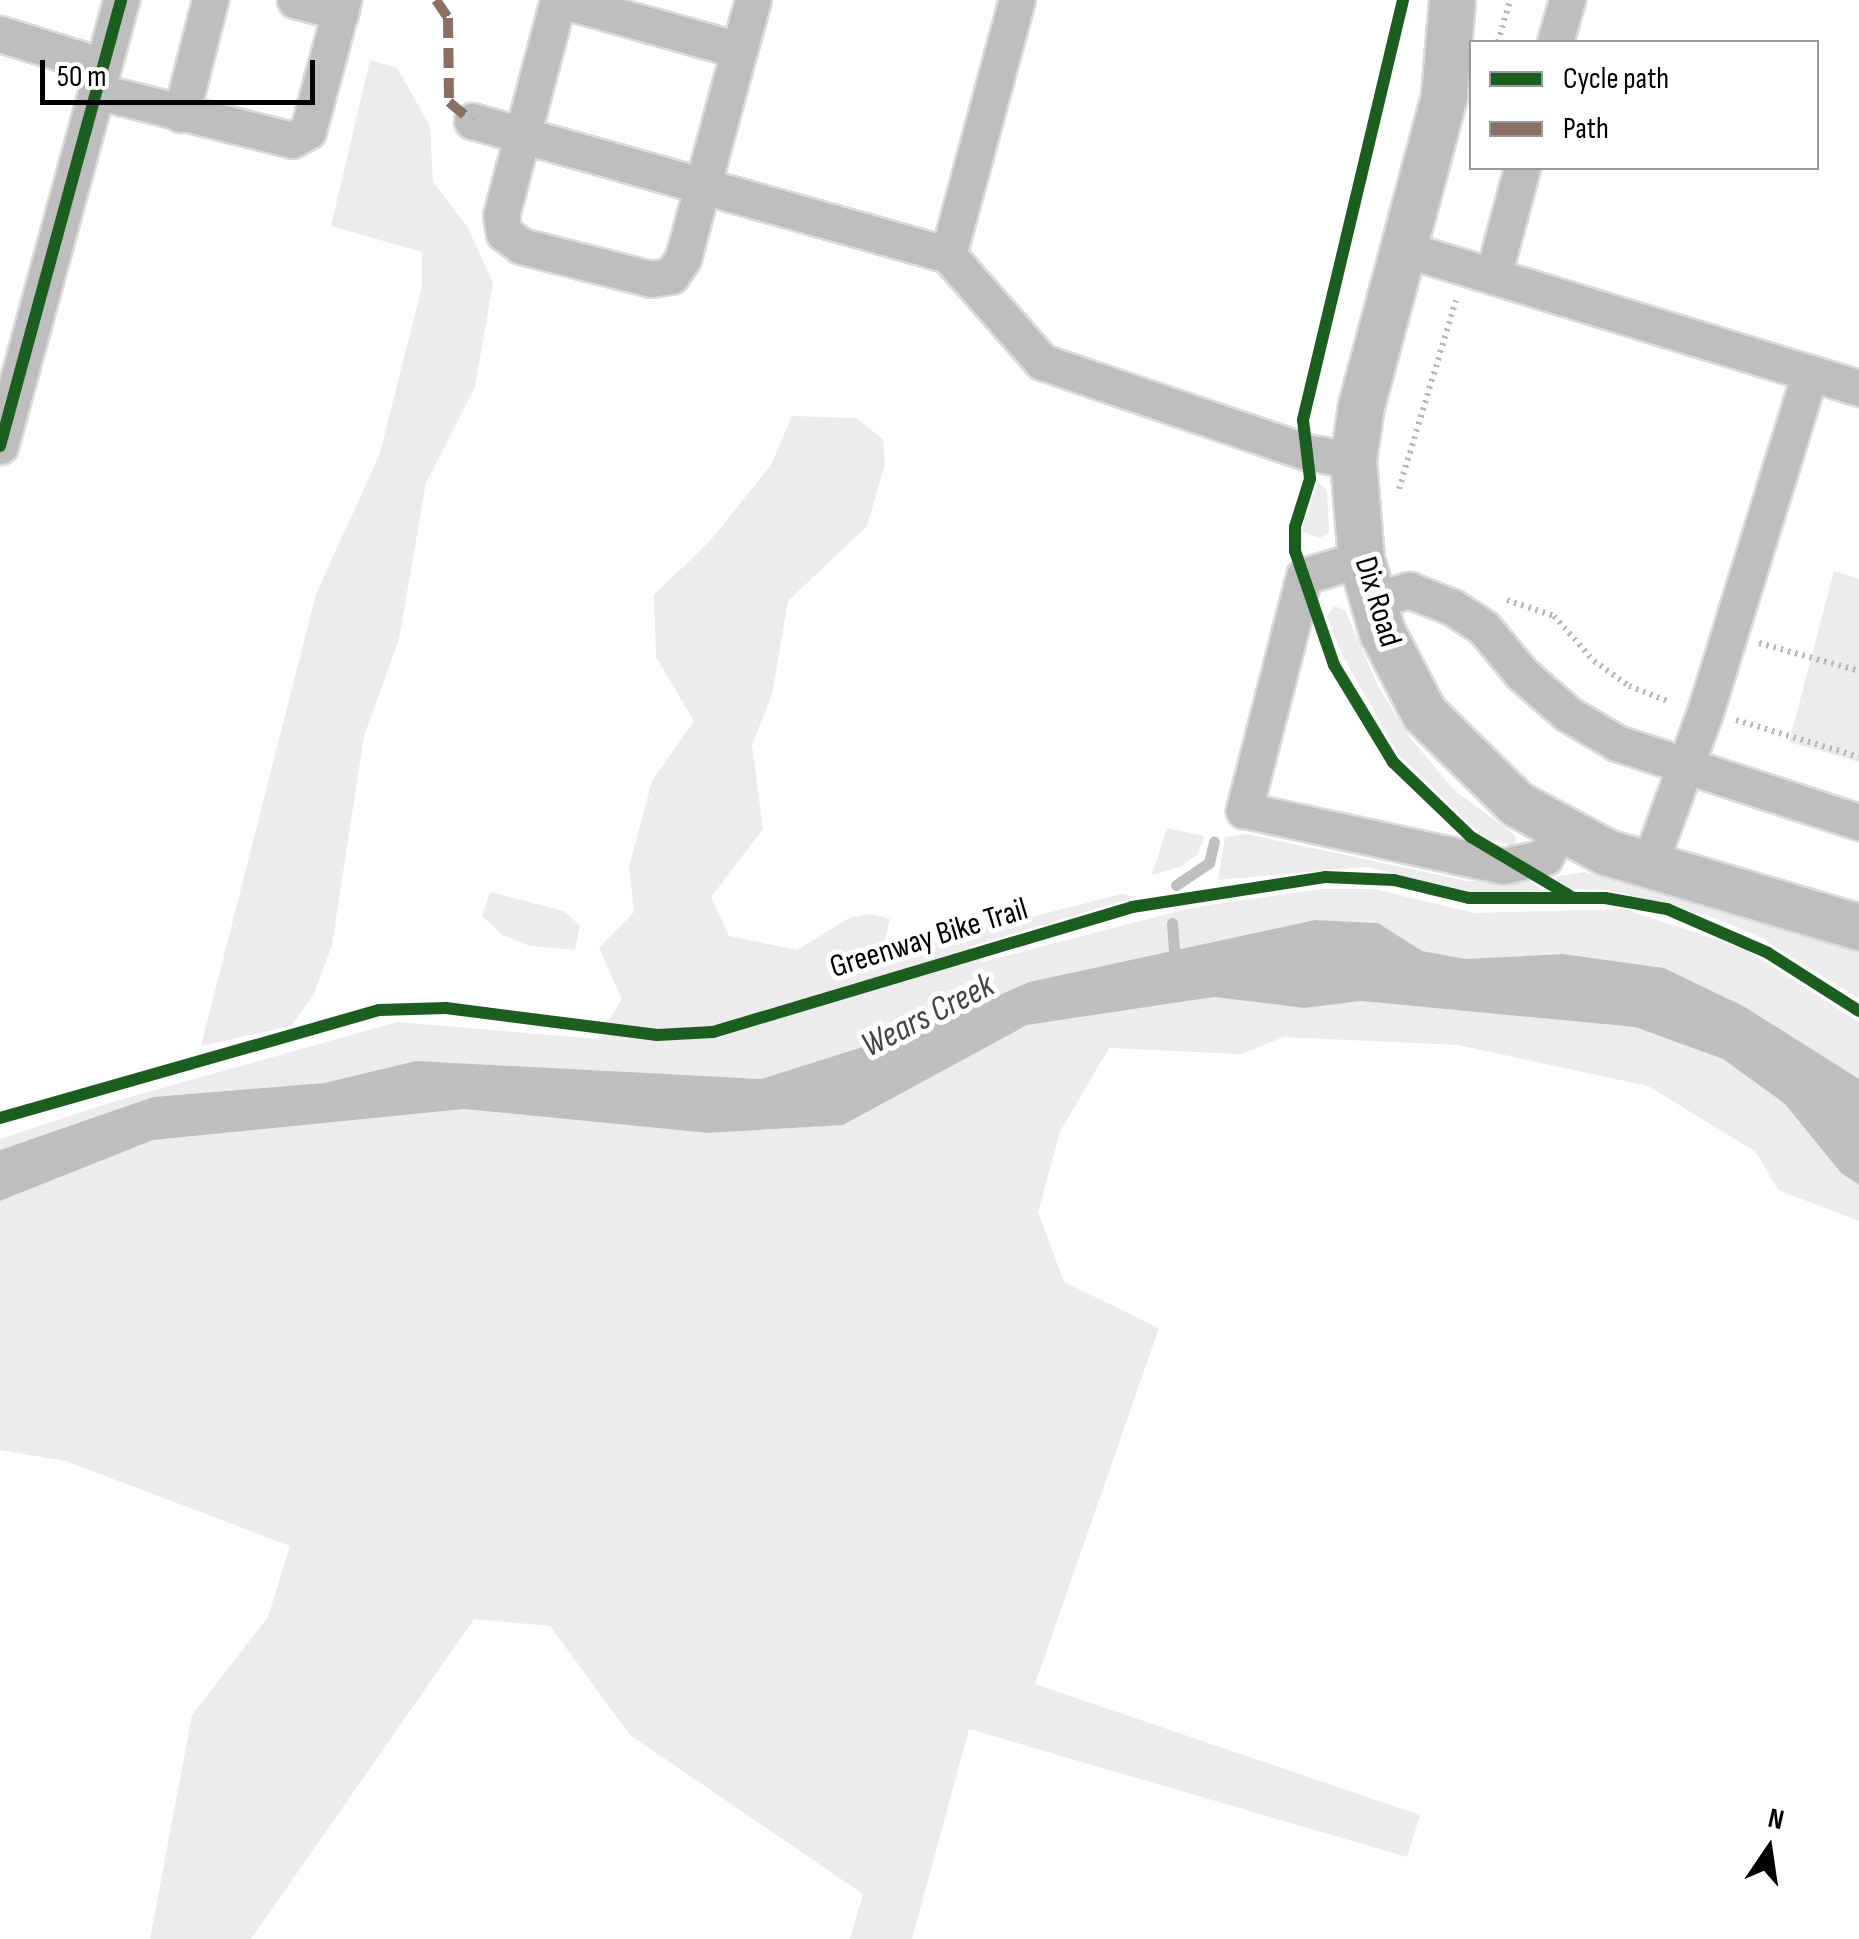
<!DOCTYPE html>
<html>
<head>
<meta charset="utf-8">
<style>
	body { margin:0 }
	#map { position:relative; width:1859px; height:1939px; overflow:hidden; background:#fff; font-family:"Sofia Sans Condensed",sans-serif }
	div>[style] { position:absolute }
	.green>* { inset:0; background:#ececec }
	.water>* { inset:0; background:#bfbfbf }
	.stream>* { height:11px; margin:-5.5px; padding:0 5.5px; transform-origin:5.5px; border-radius:5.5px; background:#bfbfbf }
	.path>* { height:6px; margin-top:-3px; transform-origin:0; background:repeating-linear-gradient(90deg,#b9b9b9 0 2.5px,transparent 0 7.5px) }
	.roads { filter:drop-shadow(2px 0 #dbdbdb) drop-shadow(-2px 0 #dbdbdb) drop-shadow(0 2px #dbdbdb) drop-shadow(0 -2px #dbdbdb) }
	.minor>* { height:35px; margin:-17.5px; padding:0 17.5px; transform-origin:17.5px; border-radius:17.5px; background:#bebebe }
	.major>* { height:45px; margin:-22.5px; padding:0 22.5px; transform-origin:22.5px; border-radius:22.5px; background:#bebebe }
	.quiet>* { height:10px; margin-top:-5px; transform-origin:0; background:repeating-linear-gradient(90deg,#8d6e63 0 20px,transparent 0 30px) }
	.cycleway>* { height:12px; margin:-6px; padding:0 6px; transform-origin:6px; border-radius:6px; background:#1b5e20 }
	span { translate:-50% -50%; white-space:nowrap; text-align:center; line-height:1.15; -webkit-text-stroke:10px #fff; paint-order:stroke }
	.street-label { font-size:32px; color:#000 }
	.water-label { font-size:35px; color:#444; font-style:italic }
	.legend { position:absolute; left:1469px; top:40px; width:350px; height:130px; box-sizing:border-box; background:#fff; border:2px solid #999; margin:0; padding:12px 18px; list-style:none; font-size:30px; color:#000 }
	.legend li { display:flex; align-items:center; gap:20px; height:50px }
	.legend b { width:50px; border:2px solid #999 }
	.north { position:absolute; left:1719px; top:1799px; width:100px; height:100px; -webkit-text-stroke:8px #fff; paint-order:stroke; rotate:13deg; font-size:28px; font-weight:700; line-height:40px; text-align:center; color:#000 }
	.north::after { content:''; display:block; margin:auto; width:35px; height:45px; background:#000; clip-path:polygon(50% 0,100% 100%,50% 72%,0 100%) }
	.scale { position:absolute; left:40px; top:60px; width:275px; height:45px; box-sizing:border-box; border:5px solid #000; border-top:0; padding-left:12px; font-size:30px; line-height:35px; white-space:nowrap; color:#000; -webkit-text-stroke:8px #fff; paint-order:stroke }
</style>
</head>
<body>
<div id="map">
	<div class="green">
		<div style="clip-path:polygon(370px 60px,397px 68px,430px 126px,433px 182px,468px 228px,493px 283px,475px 387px,426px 483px,399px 639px,364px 736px,332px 945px,314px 994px,291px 1026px,201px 1046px,316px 594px,379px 456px,422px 287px,422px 252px,331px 226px)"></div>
		<div style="clip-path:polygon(792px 416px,856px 418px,883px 439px,885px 464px,867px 526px,788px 601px,772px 694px,752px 745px,763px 829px,711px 897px,729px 936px,797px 950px,849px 918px,870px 914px,890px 919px,881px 955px,1122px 894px,1136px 897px,969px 947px,982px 962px,1194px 907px,1322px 889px,1374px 889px,1474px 913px,1624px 909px,1745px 949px,1859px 1022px,1859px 1079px,1745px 1007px,1664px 968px,1563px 954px,1465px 959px,1422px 951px,1378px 923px,1315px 920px,1029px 982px,929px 1026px,761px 1079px,413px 1062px,324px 1083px,153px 1097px,0 1150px,0 1139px,109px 1103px,397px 1022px,597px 1039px,622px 999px,599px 948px,634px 912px,629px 867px,652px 781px,694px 721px,656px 657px,654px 595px,711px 540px,771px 465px)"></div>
		<div style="clip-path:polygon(1318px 482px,1327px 491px,1329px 533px,1319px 538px,1301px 531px)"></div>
		<div style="clip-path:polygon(1834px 571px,1859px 579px,1859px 762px,1789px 742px)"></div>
		<div style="clip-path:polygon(1334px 606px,1345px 610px,1379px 688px,1411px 739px,1454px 790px,1516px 836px,1515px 846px,1484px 838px,1397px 753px,1339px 648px,1327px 616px)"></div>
		<div style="clip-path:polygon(1167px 828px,1204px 836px,1198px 854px,1182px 866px,1152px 875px)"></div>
		<div style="clip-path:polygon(1247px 834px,1467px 881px,1528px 881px,1545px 891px,1478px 894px,1367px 867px,1218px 880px,1225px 837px)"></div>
		<div style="clip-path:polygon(1584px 872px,1859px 953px,1859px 998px,1754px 934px,1712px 917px,1610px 890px,1570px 889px,1553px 877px)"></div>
		<div style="clip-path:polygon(490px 892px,564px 911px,580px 926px,575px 950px,530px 946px,502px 935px,482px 916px)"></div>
		<div style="clip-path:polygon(1214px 997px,1304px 1008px,1361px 1001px,1635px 1027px,1723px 1059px,1785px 1104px,1841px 1173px,1859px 1185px,1859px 1221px,1778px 1190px,1756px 1152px,1648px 1086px,1458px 1045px,1284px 1037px,1241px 1054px,1109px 1048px,1060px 1132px,1038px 1212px,1064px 1282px,1159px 1328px,1035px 1684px,1420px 1815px,1407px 1857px,969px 1729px,912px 1939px,850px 1939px,863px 1894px,630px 1735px,550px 1626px,474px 1619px,251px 1939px,150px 1939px,192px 1715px,268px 1617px,290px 1546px,66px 1461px,0 1450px,0 1201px,153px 1140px,464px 1109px,708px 1133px,843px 1125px,1027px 1025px)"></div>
	</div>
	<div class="water">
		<div style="clip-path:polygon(1315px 920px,1378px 923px,1422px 951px,1465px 959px,1563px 954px,1664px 968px,1745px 1007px,1859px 1079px,1859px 1185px,1841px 1173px,1785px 1104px,1723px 1059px,1635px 1027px,1361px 1001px,1304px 1008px,1214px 997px,1027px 1025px,843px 1125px,708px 1133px,464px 1109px,153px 1140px,0 1201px,0 1150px,153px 1097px,324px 1083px,416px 1061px,761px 1079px,929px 1026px,1029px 982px)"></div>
	</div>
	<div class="stream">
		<div style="left:1176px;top:885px;width:40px;rotate:-34deg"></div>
		<div style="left:1209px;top:863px;width:22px;rotate:-77deg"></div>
		<div style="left:1172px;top:923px;width:41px;rotate:85.8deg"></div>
	</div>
	<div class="path">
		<div style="left:1498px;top:42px;width:44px;rotate:-74.1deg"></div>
		<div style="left:1399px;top:489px;width:197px;rotate:-73.2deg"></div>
		<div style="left:1507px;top:600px;width:50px;rotate:18.8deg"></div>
		<div style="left:1554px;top:616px;width:60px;rotate:48.4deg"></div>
		<div style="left:1594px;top:661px;width:43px;rotate:35.5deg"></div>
		<div style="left:1629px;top:686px;width:44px;rotate:21.3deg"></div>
		<div style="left:1759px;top:643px;width:104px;rotate:15.6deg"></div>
		<div style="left:1736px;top:720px;width:128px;rotate:16.7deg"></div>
	</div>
	<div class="roads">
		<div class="minor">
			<div style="left:295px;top:0;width:47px;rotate:14.9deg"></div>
			<div style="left:558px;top:0;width:222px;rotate:104.8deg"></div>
			<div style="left:501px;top:215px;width:18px;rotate:81deg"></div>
			<div style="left:504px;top:233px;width:21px;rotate:37deg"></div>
			<div style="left:521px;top:246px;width:134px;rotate:14.2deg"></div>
			<div style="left:651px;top:279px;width:20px;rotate:-9deg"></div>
			<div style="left:671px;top:276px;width:22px;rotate:-56deg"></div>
			<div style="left:683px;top:258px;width:215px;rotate:-74.9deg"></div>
			<div style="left:560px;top:0;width:186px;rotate:15.6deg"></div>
			<div style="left:739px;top:50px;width:52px;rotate:-74.4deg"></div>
			<div style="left:0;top:34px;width:108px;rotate:17.3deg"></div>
			<div style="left:1555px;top:42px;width:44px;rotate:-74.1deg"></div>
			<div style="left:96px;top:91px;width:202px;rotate:14deg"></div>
			<div style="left:292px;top:140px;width:18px;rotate:-29deg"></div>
			<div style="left:308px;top:131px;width:136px;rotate:-75deg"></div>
			<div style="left:181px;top:114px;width:118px;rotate:-75.7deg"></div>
			<div style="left:472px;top:121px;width:495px;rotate:15.7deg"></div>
			<div style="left:948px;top:255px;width:142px;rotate:48.7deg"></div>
			<div style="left:1042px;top:362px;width:279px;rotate:18.8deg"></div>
			<div style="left:1306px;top:452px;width:48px;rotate:9.7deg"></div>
			<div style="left:1404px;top:249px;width:425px;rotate:17deg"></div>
			<div style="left:1810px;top:373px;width:355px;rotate:107.2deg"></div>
			<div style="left:1705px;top:712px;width:163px;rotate:110.1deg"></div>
			<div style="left:948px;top:255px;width:264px;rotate:-74.9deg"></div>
			<div style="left:1493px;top:276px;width:112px;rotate:-75deg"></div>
			<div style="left:1810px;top:373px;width:51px;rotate:17deg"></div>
			<div style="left:0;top:446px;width:462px;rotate:-74.8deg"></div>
			<div style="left:1361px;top:559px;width:59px;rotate:163.4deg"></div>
			<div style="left:1304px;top:576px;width:242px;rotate:104.4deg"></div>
			<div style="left:1244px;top:810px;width:265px;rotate:12.2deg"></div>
			<div style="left:1503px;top:866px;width:43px;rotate:-12.1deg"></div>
			<div style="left:1545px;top:857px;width:31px;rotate:-61deg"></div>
			<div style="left:1371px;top:602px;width:40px;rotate:-18deg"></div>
			<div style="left:1409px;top:590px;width:46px;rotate:21.6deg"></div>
			<div style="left:1452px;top:607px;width:38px;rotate:33deg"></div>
			<div style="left:1484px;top:628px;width:60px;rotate:50.4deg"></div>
			<div style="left:1522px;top:674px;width:61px;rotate:41deg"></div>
			<div style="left:1568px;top:714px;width:57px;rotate:30.6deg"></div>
			<div style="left:1617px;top:743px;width:255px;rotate:18.1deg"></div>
		</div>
		<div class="major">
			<div style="left:1452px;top:0;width:96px;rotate:94.8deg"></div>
			<div style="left:1444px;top:96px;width:320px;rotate:105deg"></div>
			<div style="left:1361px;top:405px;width:56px;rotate:98.3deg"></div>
			<div style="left:1353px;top:460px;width:99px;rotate:85.4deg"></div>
			<div style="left:1361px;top:559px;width:76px;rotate:74deg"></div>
			<div style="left:1382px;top:632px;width:91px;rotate:62.6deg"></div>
			<div style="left:1424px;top:713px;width:130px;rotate:44.4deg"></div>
			<div style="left:1517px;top:804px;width:101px;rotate:28.3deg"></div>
			<div style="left:1606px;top:852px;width:264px;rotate:16.5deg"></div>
		</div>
	</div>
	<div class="quiet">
		<div style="left:436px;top:0;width:22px;rotate:56deg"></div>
		<div style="left:448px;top:18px;width:84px;rotate:89.3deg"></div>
		<div style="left:449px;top:102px;width:30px;rotate:40deg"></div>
	</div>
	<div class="cycleway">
		<div style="left:1403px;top:0;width:432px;rotate:103.4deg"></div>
		<div style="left:1303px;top:420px;width:59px;rotate:83.2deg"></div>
		<div style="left:1310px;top:479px;width:50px;rotate:107.4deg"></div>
		<div style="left:1295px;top:527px;width:24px;rotate:90deg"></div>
		<div style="left:1295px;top:551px;width:120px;rotate:71.1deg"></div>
		<div style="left:1334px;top:665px;width:114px;rotate:58.7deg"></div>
		<div style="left:1393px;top:762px;width:108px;rotate:43.9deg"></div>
		<div style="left:1471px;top:837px;width:115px;rotate:30.8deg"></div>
		<div style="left:0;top:446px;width:462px;rotate:-74.8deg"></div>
		<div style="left:0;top:1118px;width:394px;rotate:-15.9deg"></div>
		<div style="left:379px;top:1010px;width:67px;rotate:-1.7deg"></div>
		<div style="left:446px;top:1008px;width:213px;rotate:7.3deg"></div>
		<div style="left:657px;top:1035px;width:56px;rotate:-3.1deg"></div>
		<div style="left:713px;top:1032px;width:437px;rotate:-16.6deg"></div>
		<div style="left:1132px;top:907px;width:195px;rotate:-8.8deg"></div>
		<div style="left:1325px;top:877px;width:69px;rotate:2.5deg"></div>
		<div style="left:1394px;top:880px;width:77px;rotate:13.5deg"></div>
		<div style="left:1469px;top:898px;width:136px"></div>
		<div style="left:1605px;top:898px;width:63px;rotate:10.1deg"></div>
		<div style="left:1667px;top:909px;width:110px;rotate:23.5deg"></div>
		<div style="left:1768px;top:953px;width:108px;rotate:32.5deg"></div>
	</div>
	<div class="street-label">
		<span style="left:1377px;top:602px;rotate:73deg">Dix Road</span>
		<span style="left:929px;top:939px;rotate:-17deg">Greenway Bike Trail</span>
	</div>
	<div class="water-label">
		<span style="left:928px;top:1016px;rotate:-27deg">Wears Creek</span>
	</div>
	<ul class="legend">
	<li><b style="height:12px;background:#1b5e20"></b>Cycle path</li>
	<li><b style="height:12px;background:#8d6e63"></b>Path</li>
	</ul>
	<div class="north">N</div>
	<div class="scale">50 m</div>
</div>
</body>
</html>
